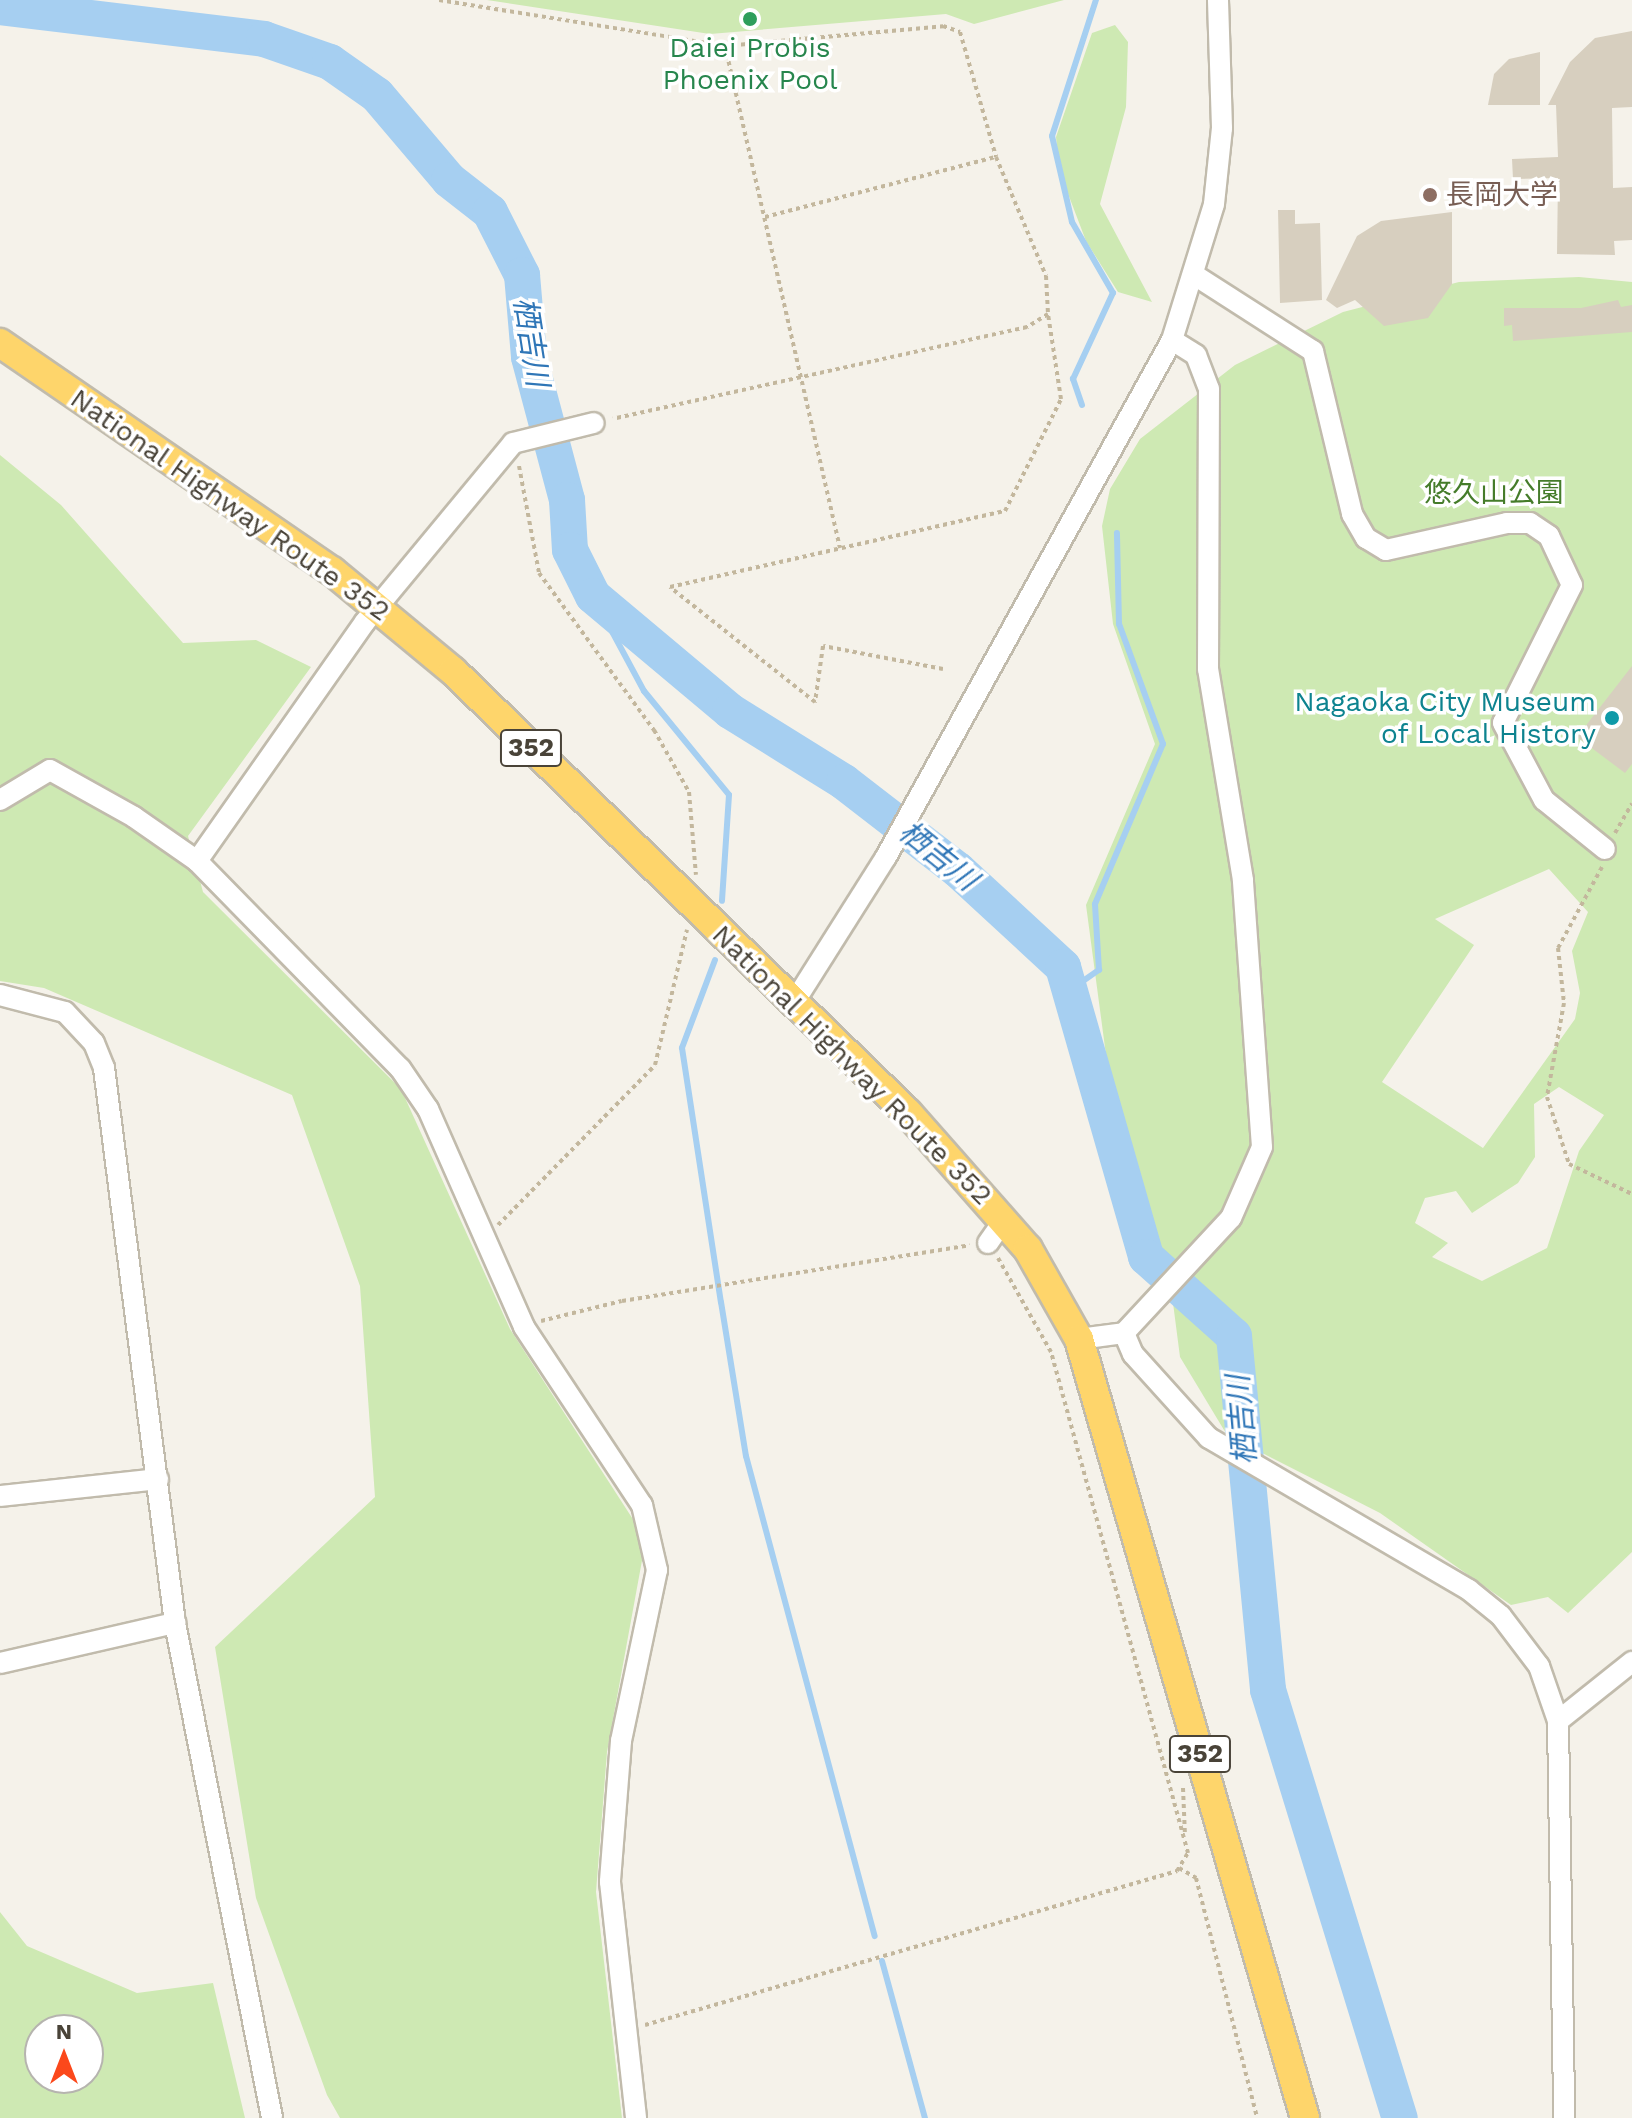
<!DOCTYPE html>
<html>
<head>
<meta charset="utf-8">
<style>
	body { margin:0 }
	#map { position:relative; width:1632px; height:2118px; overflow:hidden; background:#f5f2ea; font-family:"Work Sans","Noto Sans JP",sans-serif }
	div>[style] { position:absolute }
	.green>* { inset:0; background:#cee9b3 }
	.stream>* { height:6px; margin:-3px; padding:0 3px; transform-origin:3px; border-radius:3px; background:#a6cff1 }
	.river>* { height:36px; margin:-18px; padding:0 18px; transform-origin:18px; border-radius:18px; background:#a6cff1 }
	.building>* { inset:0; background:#d7cfbf }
	.path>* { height:4px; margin-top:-2px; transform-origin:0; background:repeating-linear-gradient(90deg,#c3b79d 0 4px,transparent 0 8px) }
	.roads { filter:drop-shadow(2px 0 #c1bbac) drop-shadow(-2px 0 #c1bbac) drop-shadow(0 2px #c1bbac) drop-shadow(0 -2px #c1bbac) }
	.minor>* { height:20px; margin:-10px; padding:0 10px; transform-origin:10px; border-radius:10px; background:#fff }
	.highway>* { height:28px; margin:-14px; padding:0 14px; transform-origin:14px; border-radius:14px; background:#fed56b }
	.dots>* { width:22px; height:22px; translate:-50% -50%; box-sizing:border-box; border:4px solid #fff; border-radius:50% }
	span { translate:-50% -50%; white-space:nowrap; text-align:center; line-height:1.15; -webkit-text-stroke:7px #fff; paint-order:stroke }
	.shield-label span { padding:2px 6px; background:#fff; border:2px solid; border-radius:6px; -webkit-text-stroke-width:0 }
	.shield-label { font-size:26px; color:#494338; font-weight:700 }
	.leisure-label { font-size:28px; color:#27864d }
	.education-label { font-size:28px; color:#785e54 }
	.left { translate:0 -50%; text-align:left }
	.park-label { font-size:28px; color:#457c2a }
	.street-label { font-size:28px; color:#494338 }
	.culture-label { font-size:28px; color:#0d838f }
	.right { translate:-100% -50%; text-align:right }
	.water-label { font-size:30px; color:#2f76b7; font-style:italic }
	.north { position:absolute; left:24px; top:2014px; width:80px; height:80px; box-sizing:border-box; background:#fff; border:2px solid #b6b4af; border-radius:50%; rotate:0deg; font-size:22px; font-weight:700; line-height:32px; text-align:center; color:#494338 }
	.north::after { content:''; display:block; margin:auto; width:28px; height:36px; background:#fb481b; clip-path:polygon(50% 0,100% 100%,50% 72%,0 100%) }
</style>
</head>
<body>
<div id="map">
	<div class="green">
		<div style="clip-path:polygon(487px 0,1064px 0,974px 24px,946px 14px,710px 34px)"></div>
		<div style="clip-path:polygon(1115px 25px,1128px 42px,1126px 107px,1100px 204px,1152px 302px,1118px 292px,1086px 241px,1059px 170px,1056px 137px,1092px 33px)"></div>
		<div style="clip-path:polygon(evenodd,1579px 277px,1632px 282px,1632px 1552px,1568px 1613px,1548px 1597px,1511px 1605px,1380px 1513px,1227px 1435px,1180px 1357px,1173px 1303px,1114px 1115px,1086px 905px,1155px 744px,1113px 624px,1102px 526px,1110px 489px,1140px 439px,1235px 365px,1343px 312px,1459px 282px,1579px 277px,1549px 869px,1588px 912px,1572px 951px,1580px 993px,1575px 1019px,1483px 1148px,1382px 1082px,1474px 945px,1435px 919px,1549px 869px,1579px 277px,1559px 1087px,1604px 1115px,1579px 1151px,1547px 1248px,1482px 1281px,1432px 1257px,1448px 1243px,1415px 1223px,1425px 1198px,1456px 1191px,1472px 1213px,1518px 1183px,1535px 1157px,1534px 1104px,1559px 1087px)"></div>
		<div style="clip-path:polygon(0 455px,61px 505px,183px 643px,256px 640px,311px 667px,188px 836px,203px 892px,401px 1089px,510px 1329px,636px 1524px,643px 1555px,607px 1752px,596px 1892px,622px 2118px,340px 2118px,327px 2095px,256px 1898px,215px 1647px,375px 1497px,360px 1286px,292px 1095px,44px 988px,0 981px)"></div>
		<div style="clip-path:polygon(evenodd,0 1912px,27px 1946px,137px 1993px,213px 1983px,245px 2118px,0 2118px,0 1912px,40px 2030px,88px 2030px,88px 2078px,40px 2078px,40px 2030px)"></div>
	</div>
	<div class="stream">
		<div style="left:1082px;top:405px;width:28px;rotate:-109deg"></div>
		<div style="left:1073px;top:379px;width:95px;rotate:-65.1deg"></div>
		<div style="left:1113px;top:293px;width:82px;rotate:-120deg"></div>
		<div style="left:1072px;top:222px;width:88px;rotate:-103.1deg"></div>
		<div style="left:1052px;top:136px;width:143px;rotate:-72.1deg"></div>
		<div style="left:593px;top:596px;width:108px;rotate:61.8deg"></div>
		<div style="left:644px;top:691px;width:134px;rotate:50.7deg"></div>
		<div style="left:729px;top:795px;width:106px;rotate:93.8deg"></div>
		<div style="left:715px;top:960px;width:94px;rotate:110.6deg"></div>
		<div style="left:682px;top:1048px;width:257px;rotate:81.3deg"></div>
		<div style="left:721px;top:1302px;width:156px;rotate:80.8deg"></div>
		<div style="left:746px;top:1456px;width:497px;rotate:75deg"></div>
		<div style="left:1073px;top:988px;width:32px;rotate:-35deg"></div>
		<div style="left:1099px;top:970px;width:66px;rotate:-93.5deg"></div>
		<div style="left:1095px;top:904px;width:174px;rotate:-67deg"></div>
		<div style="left:1163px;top:744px;width:128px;rotate:-110.1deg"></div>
		<div style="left:1119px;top:624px;width:91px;rotate:-91.3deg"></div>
		<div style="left:882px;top:1961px;width:163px;rotate:74.7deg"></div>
	</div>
	<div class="river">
		<div style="left:0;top:7px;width:266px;rotate:6.9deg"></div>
		<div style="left:264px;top:39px;width:70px;rotate:19.2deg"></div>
		<div style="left:330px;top:62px;width:57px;rotate:35.1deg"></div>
		<div style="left:377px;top:95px;width:111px;rotate:49.7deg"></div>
		<div style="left:449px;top:180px;width:52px;rotate:38deg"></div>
		<div style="left:490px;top:212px;width:71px;rotate:63.1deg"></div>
		<div style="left:522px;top:275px;width:82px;rotate:85.1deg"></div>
		<div style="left:529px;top:357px;width:148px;rotate:75.1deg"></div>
		<div style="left:567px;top:500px;width:50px;rotate:86.6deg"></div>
		<div style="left:570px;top:550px;width:51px;rotate:63.4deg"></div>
		<div style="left:593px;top:596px;width:179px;rotate:40deg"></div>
		<div style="left:730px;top:711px;width:134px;rotate:31.9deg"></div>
		<div style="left:844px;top:782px;width:144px;rotate:37.7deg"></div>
		<div style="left:958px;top:870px;width:143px;rotate:42.7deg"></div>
		<div style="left:1063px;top:967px;width:302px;rotate:74deg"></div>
		<div style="left:1146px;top:1257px;width:118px;rotate:41.9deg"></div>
		<div style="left:1234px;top:1336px;width:356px;rotate:84.5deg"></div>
		<div style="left:1268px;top:1690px;width:448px;rotate:72.9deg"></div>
	</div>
	<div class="building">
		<div style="clip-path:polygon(1632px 31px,1632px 107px,1612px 108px,1613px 188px,1632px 187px,1632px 240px,1614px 241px,1615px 255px,1557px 254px,1558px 178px,1513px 179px,1512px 159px,1558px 157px,1556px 105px,1548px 105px,1570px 62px,1595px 38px)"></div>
		<div style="clip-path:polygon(1540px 52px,1540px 105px,1488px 105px,1494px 74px,1509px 59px)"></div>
		<div style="clip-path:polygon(1278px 210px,1295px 210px,1295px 224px,1320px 223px,1322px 300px,1280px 303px)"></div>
		<div style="clip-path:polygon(1452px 212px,1452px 284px,1428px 318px,1384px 326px,1355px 300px,1337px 308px,1326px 300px,1357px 236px,1381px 221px)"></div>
		<div style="clip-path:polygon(1618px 300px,1621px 307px,1632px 305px,1632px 332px,1513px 341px,1512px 325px,1504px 326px,1504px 308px,1581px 308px)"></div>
		<div style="clip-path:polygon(1632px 666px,1632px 764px,1625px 773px,1577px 737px)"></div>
	</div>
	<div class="path">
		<div style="left:439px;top:0;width:290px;rotate:9.1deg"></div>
		<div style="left:725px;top:46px;width:219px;rotate:-5.2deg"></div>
		<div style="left:943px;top:26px;width:18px;rotate:19deg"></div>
		<div style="left:960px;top:32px;width:130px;rotate:73.9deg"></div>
		<div style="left:996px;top:157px;width:129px;rotate:67.2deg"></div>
		<div style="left:1046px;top:276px;width:38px;rotate:87deg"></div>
		<div style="left:1048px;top:314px;width:25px;rotate:148deg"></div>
		<div style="left:1027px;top:327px;width:424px;rotate:167.5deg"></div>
		<div style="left:725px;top:46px;width:515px;rotate:77.1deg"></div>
		<div style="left:765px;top:217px;width:239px;rotate:-14.6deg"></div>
		<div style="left:519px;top:466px;width:109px;rotate:79.4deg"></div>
		<div style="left:539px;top:573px;width:195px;rotate:53.8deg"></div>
		<div style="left:654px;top:730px;width:71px;rotate:60.6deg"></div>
		<div style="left:689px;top:792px;width:83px;rotate:85.2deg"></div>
		<div style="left:943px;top:669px;width:122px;rotate:-169.1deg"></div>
		<div style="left:823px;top:646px;width:57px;rotate:98.1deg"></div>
		<div style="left:815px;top:702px;width:185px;rotate:-141.6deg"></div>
		<div style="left:670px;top:587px;width:344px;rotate:-12.8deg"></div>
		<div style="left:1005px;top:511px;width:125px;rotate:-63.4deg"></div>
		<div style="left:1061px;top:399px;width:86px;rotate:-98.7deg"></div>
		<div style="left:1615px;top:833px;width:34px;rotate:-60deg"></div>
		<div style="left:1602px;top:867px;width:92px;rotate:118.5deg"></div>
		<div style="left:1558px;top:948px;width:55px;rotate:83.8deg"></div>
		<div style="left:1564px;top:1003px;width:96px;rotate:100.3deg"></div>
		<div style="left:1547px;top:1097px;width:71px;rotate:71.8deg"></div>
		<div style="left:1569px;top:1164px;width:70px;rotate:25.5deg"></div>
		<div style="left:498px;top:1225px;width:224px;rotate:-45.5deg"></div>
		<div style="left:655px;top:1065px;width:139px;rotate:-76.7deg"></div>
		<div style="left:541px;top:1321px;width:83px;rotate:-13.9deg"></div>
		<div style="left:622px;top:1301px;width:352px;rotate:-9.1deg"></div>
		<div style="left:1183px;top:1788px;width:48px;rotate:87.6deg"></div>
		<div style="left:1179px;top:1868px;width:20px;rotate:30deg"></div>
		<div style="left:1196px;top:1878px;width:248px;rotate:75.7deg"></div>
		<div style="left:645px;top:2025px;width:554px;rotate:-16.14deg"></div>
		<div style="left:1177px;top:1871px;width:21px;rotate:-59deg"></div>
		<div style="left:1188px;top:1853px;width:519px;rotate:-105.29deg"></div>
		<div style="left:1051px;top:1352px;width:108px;rotate:-119.4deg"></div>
	</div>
	<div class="roads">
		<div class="minor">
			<div style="left:1196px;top:276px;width:139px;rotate:32.7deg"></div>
			<div style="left:1313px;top:351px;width:168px;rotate:76.5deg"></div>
			<div style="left:1352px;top:514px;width:28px;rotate:60deg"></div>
			<div style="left:1366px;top:538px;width:23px;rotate:31deg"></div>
			<div style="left:1386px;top:550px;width:124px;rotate:-12.6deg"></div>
			<div style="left:1507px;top:523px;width:23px"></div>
			<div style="left:1530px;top:523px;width:23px;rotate:34deg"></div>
			<div style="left:1549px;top:536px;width:54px;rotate:64.9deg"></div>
			<div style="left:1572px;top:585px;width:154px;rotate:116.6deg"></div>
			<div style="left:1503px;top:723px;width:87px;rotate:62deg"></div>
			<div style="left:1544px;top:800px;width:78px;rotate:38.8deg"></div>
			<div style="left:0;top:800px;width:58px;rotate:-31deg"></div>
			<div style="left:50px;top:770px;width:96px;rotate:29.2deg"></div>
			<div style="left:134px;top:817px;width:77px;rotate:34.9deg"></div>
			<div style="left:197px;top:861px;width:290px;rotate:45.6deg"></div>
			<div style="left:400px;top:1068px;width:50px;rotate:55.7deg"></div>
			<div style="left:428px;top:1109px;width:238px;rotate:66.2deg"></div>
			<div style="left:524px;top:1327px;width:214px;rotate:56.5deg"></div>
			<div style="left:642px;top:1505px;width:67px;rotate:77deg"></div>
			<div style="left:657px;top:1570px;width:175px;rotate:101.9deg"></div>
			<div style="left:621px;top:1741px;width:141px;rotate:94.5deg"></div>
			<div style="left:610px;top:1882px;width:237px;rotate:83.7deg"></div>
			<div style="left:197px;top:861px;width:292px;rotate:-54.9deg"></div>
			<div style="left:365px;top:622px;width:232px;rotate:-50.4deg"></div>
			<div style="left:513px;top:443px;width:83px;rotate:-13.9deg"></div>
			<div style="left:0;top:995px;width:67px;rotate:14.7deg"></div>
			<div style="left:65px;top:1012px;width:42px;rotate:46.9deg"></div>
			<div style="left:94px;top:1043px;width:27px;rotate:68deg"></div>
			<div style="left:104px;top:1068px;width:560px;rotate:82.71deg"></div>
			<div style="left:175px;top:1623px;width:504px;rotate:78.91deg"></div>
			<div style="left:793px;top:1004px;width:174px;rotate:-57.7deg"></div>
			<div style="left:886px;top:857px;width:591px;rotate:-61.05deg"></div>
			<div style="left:1172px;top:340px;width:142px;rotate:-72.8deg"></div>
			<div style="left:1214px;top:204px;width:76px;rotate:-84deg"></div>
			<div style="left:1222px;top:128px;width:128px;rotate:-91.8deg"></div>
			<div style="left:988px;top:1243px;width:28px;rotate:-55deg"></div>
			<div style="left:1124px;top:1333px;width:157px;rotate:-47.1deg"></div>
			<div style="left:1231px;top:1218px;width:77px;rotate:-66.4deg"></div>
			<div style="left:1262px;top:1147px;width:268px;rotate:-94.1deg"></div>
			<div style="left:1243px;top:880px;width:214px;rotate:-99.4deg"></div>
			<div style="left:1208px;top:669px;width:280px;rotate:-89.8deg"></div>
			<div style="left:1209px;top:389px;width:36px;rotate:-111deg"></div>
			<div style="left:1196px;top:355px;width:28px;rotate:-148deg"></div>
			<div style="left:1124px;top:1333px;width:23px;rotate:67deg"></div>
			<div style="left:1133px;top:1354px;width:113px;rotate:47.9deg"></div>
			<div style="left:1209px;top:1438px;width:301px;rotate:30.3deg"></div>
			<div style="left:1469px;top:1590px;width:41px;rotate:39.1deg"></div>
			<div style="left:1501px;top:1616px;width:63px;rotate:52.8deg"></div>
			<div style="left:1539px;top:1666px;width:58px;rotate:70.9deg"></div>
			<div style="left:1558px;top:1721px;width:397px;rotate:89.1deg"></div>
			<div style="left:1079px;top:1339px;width:45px;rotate:-7.6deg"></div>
			<div style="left:0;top:1496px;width:159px;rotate:-6.1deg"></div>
			<div style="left:0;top:1663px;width:180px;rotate:-12.9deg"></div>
			<div style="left:1558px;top:1721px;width:95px;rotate:-38.6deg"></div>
		</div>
		<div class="highway">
			<div style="left:0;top:343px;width:403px;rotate:34.5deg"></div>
			<div style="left:332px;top:571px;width:157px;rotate:39.6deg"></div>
			<div style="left:453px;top:671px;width:634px;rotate:44.17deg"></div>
			<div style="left:908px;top:1113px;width:181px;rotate:48.6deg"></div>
			<div style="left:1028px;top:1249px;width:103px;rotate:60.5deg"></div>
			<div style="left:1079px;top:1339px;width:811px;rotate:73.82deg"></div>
		</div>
	</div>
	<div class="dots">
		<div style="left:750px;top:19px;background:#2e9e5b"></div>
		<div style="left:1430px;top:195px;background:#8d6e63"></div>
		<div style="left:1612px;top:718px;background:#0f9aa8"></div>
	</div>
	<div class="shield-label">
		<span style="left:531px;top:748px">352</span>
		<span style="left:1200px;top:1754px">352</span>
	</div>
	<div class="leisure-label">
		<span style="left:750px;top:64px">Daiei Probis<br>Phoenix Pool</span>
	</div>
	<div class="education-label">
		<span class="left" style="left:1446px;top:195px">長岡大学</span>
	</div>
	<div class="park-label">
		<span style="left:1494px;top:493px">悠久山公園</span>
	</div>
	<div class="street-label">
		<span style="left:230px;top:505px;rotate:35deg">National Highway Route 352</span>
		<span style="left:852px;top:1065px;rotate:45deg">National Highway Route 352</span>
	</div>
	<div class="culture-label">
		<span class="right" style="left:1596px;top:718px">Nagaoka City Museum<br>of Local History</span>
	</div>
	<div class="water-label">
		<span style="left:531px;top:342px;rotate:81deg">栖吉川</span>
		<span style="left:938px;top:856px;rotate:39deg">栖吉川</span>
		<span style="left:1242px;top:1420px;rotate:-95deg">栖吉川</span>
	</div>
	<div class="north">N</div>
</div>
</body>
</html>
